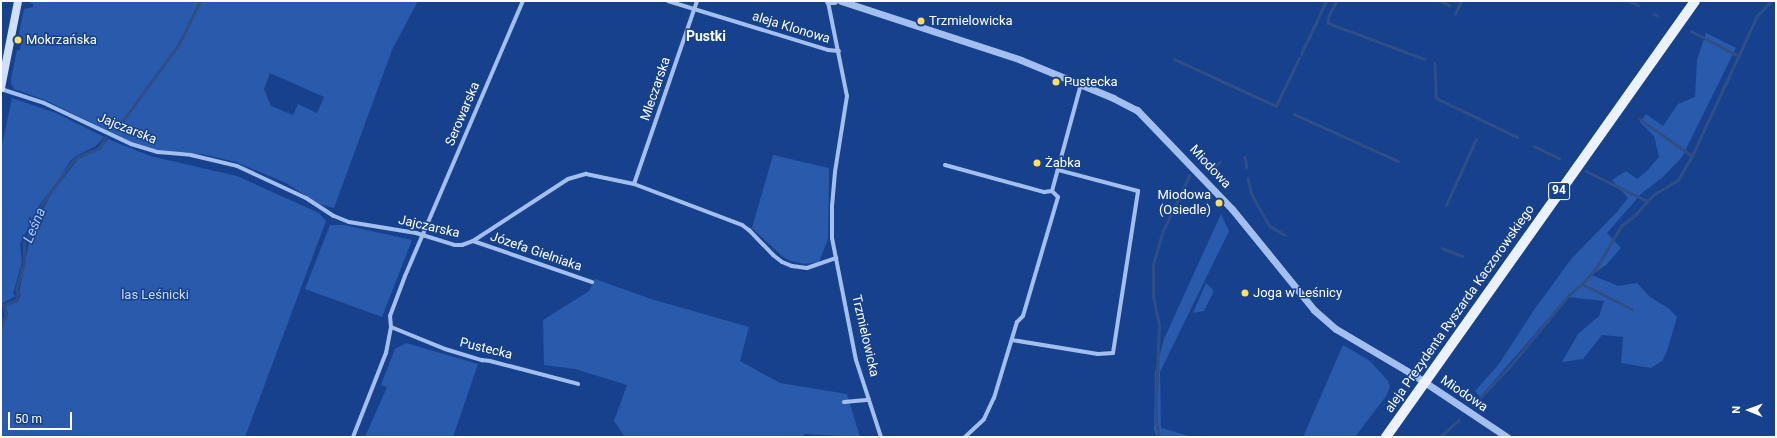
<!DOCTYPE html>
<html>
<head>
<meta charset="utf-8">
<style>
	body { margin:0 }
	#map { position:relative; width:1777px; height:438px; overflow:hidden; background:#17418d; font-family:Roboto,sans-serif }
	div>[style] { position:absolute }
	.green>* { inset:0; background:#2a5aac }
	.stream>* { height:2.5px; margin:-1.25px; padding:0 1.25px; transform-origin:1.25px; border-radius:1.25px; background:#2f4e87 }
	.minor>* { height:4px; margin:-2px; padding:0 2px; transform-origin:2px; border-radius:2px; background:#a3bfef }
	.tertiary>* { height:7px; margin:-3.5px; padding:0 3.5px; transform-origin:3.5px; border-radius:3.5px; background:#a3bfef }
	.secondary>* { height:8px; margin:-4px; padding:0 4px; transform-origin:4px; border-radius:4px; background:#d0dffa }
	.primary>* { height:10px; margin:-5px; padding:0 5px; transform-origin:5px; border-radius:5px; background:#ebf1ff }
	.dots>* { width:11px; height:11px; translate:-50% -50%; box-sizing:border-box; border:2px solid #17418d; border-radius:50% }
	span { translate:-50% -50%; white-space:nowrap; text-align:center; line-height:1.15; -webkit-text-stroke:3px #17418d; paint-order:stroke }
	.shield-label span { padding:1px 3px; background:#17418d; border:1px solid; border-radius:3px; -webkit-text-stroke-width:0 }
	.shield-label { font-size:12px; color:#fff; font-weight:700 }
	.poi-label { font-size:13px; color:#fff }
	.left { translate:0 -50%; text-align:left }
	.right { translate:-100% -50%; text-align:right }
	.street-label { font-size:13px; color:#fff }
	.park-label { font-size:13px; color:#c9dbfb }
	.neighbourhood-label { font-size:14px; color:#fff; font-weight:700 }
	.water-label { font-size:14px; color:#aec9f6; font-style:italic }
	.frame { position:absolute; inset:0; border:2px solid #fff; pointer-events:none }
	.north { position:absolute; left:1729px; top:390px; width:40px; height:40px; -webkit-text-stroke:3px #17418d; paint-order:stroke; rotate:271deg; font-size:11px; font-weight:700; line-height:16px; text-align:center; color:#fff }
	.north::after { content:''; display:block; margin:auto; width:14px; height:18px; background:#fff; clip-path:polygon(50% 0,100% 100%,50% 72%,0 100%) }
	.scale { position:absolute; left:8px; top:412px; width:64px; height:18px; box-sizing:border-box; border:2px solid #fff; border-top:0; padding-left:5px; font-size:12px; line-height:14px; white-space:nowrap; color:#fff; -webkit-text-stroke:3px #17418d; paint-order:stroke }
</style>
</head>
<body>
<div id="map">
	<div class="green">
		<div style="clip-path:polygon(evenodd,26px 1px,418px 1px,392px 50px,334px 208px,319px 204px,286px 183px,236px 162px,201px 154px,156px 150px,131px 142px,45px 100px,14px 89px,11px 83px,11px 79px,17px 50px,20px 50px,21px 43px,17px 42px,24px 9px,33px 7px,33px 4px,26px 1px,270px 73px,324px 97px,317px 113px,298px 104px,293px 115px,271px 106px,264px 89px,270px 73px)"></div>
		<div style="clip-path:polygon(1706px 33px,1736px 48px,1682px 157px,1664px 176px,1642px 193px,1607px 233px,1621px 248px,1606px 265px,1592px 275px,1618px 286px,1637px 283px,1650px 297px,1668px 308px,1677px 317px,1667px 351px,1662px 361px,1651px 368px,1621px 363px,1623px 337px,1602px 335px,1583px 359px,1562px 362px,1578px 334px,1599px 316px,1604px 301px,1567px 297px,1480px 397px,1475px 391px,1499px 364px,1534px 310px,1572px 258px,1616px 213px,1628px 198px,1612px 180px,1626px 171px,1637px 179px,1647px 171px,1659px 157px,1654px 136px,1640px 122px,1646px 114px,1663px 126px,1678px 104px,1695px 97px,1697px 60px)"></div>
		<div style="clip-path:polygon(12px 98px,56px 113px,104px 137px,96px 146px,76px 156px,70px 161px,60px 178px,40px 204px,20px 244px,22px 262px,14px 290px,13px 294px,16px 296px,1px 304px,1px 150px)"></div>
		<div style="clip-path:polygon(108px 139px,150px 156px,237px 176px,319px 213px,326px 221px,245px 437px,1px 437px,1px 332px,8px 313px,5px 306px,18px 302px,21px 294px,19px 293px,31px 232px,50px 196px,78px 159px,100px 149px)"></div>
		<div style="clip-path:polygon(773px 155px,829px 168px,828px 239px,819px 262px,805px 264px,791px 261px,782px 256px,752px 228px)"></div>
		<div style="clip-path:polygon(1221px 214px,1229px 231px,1160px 372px,1161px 428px,1193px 437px,1157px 437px,1154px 430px,1155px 372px,1164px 339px)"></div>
		<div style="clip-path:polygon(330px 225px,344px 225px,412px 240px,382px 317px,305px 289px)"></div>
		<div style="clip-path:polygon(595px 279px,651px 299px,749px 327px,740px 361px,780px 383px,847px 394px,860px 437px,804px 434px,803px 437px,625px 437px,614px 421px,627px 385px,575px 369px,544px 365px,543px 320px,589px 291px)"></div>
		<div style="clip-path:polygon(1206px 283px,1214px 291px,1204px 311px,1193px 313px)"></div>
		<div style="clip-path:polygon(406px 343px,478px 364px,453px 437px,365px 437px,387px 387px,381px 385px,395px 349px)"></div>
		<div style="clip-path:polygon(1343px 345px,1370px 361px,1388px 381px,1390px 387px,1386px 396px,1355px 437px,1303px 437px)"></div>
	</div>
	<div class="stream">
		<div style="left:1337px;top:1px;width:17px;rotate:118deg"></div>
		<div style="left:1329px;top:16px;width:7px;rotate:98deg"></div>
		<div style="left:1328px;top:23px;width:103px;rotate:20.4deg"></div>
		<div style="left:1440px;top:1px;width:10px;rotate:24deg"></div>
		<div style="left:1629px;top:1px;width:10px;rotate:24deg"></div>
		<div style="left:1455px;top:14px;width:14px;rotate:-65deg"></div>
		<div style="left:1654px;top:14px;width:4px;rotate:27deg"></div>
		<div style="left:1691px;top:31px;width:54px;rotate:27.5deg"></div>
		<div style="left:1301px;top:54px;width:59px;rotate:-64.7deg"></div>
		<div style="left:1174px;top:59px;width:112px;rotate:24.7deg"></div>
		<div style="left:1276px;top:106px;width:53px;rotate:-64.4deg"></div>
		<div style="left:1435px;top:63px;width:35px;rotate:88deg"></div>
		<div style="left:1436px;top:98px;width:90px;rotate:25.7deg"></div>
		<div style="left:1294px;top:114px;width:114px;rotate:24.3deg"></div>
		<div style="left:1640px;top:119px;width:64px;rotate:35.4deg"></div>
		<div style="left:116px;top:130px;width:107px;rotate:-53.8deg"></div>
		<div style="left:179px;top:44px;width:48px;rotate:-64deg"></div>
		<div style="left:1534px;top:146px;width:28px;rotate:26deg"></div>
		<div style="left:1245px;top:157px;width:10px;rotate:79deg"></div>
		<div style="left:1211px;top:170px;width:12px;rotate:-42deg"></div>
		<div style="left:1586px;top:171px;width:68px;rotate:26.2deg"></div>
		<div style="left:1248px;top:178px;width:17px;rotate:77deg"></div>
		<div style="left:1252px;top:195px;width:36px;rotate:60deg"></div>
		<div style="left:1270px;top:226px;width:17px;rotate:31deg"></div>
		<div style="left:1446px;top:205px;width:72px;rotate:-65.6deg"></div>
		<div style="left:1442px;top:248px;width:22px;rotate:21deg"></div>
		<div style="left:1582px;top:284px;width:56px;rotate:26.6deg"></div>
		<div style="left:1px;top:328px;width:15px;rotate:-70deg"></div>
		<div style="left:6px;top:314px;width:9px;rotate:-108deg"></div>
		<div style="left:3px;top:305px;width:14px;rotate:-21deg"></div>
		<div style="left:16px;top:300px;width:5px;rotate:-68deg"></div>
		<div style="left:18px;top:295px;width:5px;rotate:-112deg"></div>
		<div style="left:16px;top:290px;width:29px;rotate:-74deg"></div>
		<div style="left:24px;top:262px;width:19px;rotate:-90deg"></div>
		<div style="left:24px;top:243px;width:43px;rotate:-65.2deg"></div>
		<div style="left:42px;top:204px;width:52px;rotate:-54.5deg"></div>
		<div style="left:72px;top:162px;width:7px;rotate:-45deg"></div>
		<div style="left:77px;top:157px;width:24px;rotate:-22deg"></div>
		<div style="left:99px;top:148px;width:12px;rotate:-59deg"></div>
		<div style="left:1475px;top:403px;width:52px;rotate:-46.5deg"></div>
		<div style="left:1511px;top:365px;width:91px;rotate:-50.4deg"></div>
		<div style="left:1569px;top:295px;width:17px;rotate:-40deg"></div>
		<div style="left:1582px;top:284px;width:23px;rotate:-49deg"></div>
		<div style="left:1597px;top:267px;width:48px;rotate:-59.7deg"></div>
		<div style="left:1621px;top:226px;width:16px;rotate:-38deg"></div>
		<div style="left:1634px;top:216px;width:28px;rotate:-48deg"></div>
		<div style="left:1653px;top:195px;width:29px;rotate:-31deg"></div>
		<div style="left:1678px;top:180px;width:28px;rotate:-60deg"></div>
		<div style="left:1692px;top:156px;width:154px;rotate:-65.1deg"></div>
		<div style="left:1757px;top:16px;width:21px;rotate:-47deg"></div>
		<div style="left:1159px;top:437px;width:15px;rotate:-101deg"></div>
		<div style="left:1156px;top:422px;width:25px;rotate:-90deg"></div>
		<div style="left:1156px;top:397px;width:72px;rotate:-87.6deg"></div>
		<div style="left:1159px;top:325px;width:30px;rotate:-102deg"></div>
		<div style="left:1153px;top:296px;width:31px;rotate:-90deg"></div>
		<div style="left:1153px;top:265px;width:35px;rotate:-74deg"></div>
		<div style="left:1163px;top:231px;width:61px;rotate:-64.7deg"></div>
		<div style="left:1440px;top:437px;width:25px;rotate:-42deg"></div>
	</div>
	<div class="minor">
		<div style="left:668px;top:1px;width:167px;rotate:17deg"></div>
		<div style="left:828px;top:50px;width:11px;rotate:5deg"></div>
		<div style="left:828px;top:2px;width:96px;rotate:78.6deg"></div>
		<div style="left:847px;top:96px;width:77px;rotate:99deg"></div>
		<div style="left:835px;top:172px;width:34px;rotate:95deg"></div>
		<div style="left:832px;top:206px;width:32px;rotate:90deg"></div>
		<div style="left:832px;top:238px;width:124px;rotate:78.9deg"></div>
		<div style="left:856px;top:360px;width:81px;rotate:72deg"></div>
		<div style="left:1px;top:89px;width:45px;rotate:18deg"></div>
		<div style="left:44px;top:103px;width:96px;rotate:25.2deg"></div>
		<div style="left:131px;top:144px;width:28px;rotate:17deg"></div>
		<div style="left:158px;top:152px;width:33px;rotate:5deg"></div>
		<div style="left:191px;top:155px;width:47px;rotate:13.4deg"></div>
		<div style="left:237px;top:166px;width:76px;rotate:24.9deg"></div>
		<div style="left:306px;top:198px;width:33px;rotate:33deg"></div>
		<div style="left:334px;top:216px;width:16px;rotate:22deg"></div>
		<div style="left:349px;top:222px;width:68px;rotate:9.3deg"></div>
		<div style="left:416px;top:233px;width:41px;rotate:17.1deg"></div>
		<div style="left:455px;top:245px;width:7px"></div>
		<div style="left:462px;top:245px;width:12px;rotate:-20deg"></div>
		<div style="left:473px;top:241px;width:113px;rotate:-33.1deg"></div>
		<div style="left:568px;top:179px;width:19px;rotate:-16deg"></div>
		<div style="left:586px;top:174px;width:49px;rotate:11.8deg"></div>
		<div style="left:634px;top:184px;width:116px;rotate:20.8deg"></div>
		<div style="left:742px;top:225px;width:9px;rotate:36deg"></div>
		<div style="left:749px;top:230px;width:35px;rotate:46deg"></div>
		<div style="left:773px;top:255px;width:11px;rotate:38deg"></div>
		<div style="left:782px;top:262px;width:11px;rotate:22deg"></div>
		<div style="left:792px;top:266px;width:15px;rotate:8deg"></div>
		<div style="left:807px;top:268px;width:31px;rotate:-19deg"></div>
		<div style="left:945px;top:165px;width:103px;rotate:15.3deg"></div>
		<div style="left:1044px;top:192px;width:8px;rotate:-7deg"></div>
		<div style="left:634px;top:184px;width:194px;rotate:-71deg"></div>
		<div style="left:473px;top:241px;width:126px;rotate:19deg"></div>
		<div style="left:391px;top:327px;width:58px;rotate:22.2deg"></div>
		<div style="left:445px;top:349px;width:39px;rotate:17deg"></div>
		<div style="left:482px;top:360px;width:8px;rotate:7deg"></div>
		<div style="left:490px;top:361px;width:91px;rotate:14.6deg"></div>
		<div style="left:1012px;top:340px;width:87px;rotate:9.2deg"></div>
		<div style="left:1098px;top:354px;width:15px;rotate:-4deg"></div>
		<div style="left:1113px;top:353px;width:164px;rotate:-81.2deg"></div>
		<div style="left:1138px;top:191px;width:83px;rotate:-165.3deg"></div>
		<div style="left:844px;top:402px;width:25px;rotate:-5deg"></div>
		<div style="left:353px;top:437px;width:90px;rotate:-68.6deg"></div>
		<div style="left:386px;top:353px;width:26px;rotate:-79deg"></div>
		<div style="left:391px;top:327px;width:11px;rotate:-95deg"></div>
		<div style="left:390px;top:316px;width:43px;rotate:-69.4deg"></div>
		<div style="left:405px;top:276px;width:299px;rotate:-66.8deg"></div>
		<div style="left:965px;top:437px;width:26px;rotate:-43deg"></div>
		<div style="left:984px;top:419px;width:23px;rotate:-65deg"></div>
		<div style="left:994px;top:398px;width:79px;rotate:-73.2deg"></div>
		<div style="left:1017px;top:322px;width:8px;rotate:-45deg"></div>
		<div style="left:1023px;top:316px;width:124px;rotate:-73.6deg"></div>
		<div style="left:1058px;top:197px;width:8px;rotate:-135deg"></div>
		<div style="left:1052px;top:191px;width:111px;rotate:-74.8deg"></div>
	</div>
	<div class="tertiary">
		<div style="left:828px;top:1px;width:6px"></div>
		<div style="left:841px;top:1px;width:189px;rotate:18.1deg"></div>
		<div style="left:1021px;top:60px;width:100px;rotate:22.4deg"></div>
		<div style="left:1113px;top:98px;width:27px;rotate:27deg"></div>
		<div style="left:1137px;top:110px;width:137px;rotate:46.2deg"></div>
		<div style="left:1232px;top:209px;width:130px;rotate:50.9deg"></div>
		<div style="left:1314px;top:310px;width:29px;rotate:41deg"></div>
		<div style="left:1336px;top:329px;width:91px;rotate:30.5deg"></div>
		<div style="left:1414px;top:375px;width:112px;rotate:33.7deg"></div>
	</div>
	<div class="secondary">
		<div style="left:1px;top:88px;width:89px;rotate:-78.9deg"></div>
	</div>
	<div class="primary">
		<div style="left:1386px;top:437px;width:534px;rotate:-54.67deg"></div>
	</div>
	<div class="dots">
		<div style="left:921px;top:21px;background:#ffde61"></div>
		<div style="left:18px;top:40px;background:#ffde61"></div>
		<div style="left:1056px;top:82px;background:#ffde61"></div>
		<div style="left:1037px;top:163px;background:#ffde61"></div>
		<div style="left:1219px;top:203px;background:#ffde61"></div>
		<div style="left:1245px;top:293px;background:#ffde61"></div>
	</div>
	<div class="shield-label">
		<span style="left:1559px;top:191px">94</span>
	</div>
	<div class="poi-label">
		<span class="left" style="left:929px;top:21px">Trzmielowicka</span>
		<span class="left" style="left:26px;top:40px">Mokrzańska</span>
		<span class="left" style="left:1064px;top:82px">Pustecka</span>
		<span class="left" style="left:1045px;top:163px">Żabka</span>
		<span class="right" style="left:1211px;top:203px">Miodowa<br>(Osiedle)</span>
		<span class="left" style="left:1253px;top:293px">Joga w Leśnicy</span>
	</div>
	<div class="street-label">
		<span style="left:791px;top:28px;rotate:17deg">aleja Klonowa</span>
		<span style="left:656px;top:89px;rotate:-71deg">Mleczarska</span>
		<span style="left:463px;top:114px;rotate:-67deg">Serowarska</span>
		<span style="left:127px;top:129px;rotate:22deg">Jajczarska</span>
		<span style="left:1210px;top:167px;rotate:47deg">Miodowa</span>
		<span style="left:429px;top:227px;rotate:13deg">Jajczarska</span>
		<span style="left:536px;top:252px;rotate:19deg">Józefa Gielniaka</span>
		<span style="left:1460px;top:309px;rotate:-55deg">aleja Prezydenta Ryszarda Kaczorowskiego</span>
		<span style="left:865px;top:336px;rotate:77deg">Trzmielowicka</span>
		<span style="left:486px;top:349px;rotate:14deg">Pustecka</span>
		<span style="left:1464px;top:394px;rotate:34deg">Miodowa</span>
	</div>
	<div class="park-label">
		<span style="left:155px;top:295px">las Leśnicki</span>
	</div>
	<div class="neighbourhood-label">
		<span style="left:706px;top:36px">Pustki</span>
	</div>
	<div class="water-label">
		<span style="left:34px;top:225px;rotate:-67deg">Leśna</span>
	</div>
	<div class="frame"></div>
	<div class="north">N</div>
	<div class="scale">50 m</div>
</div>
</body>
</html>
